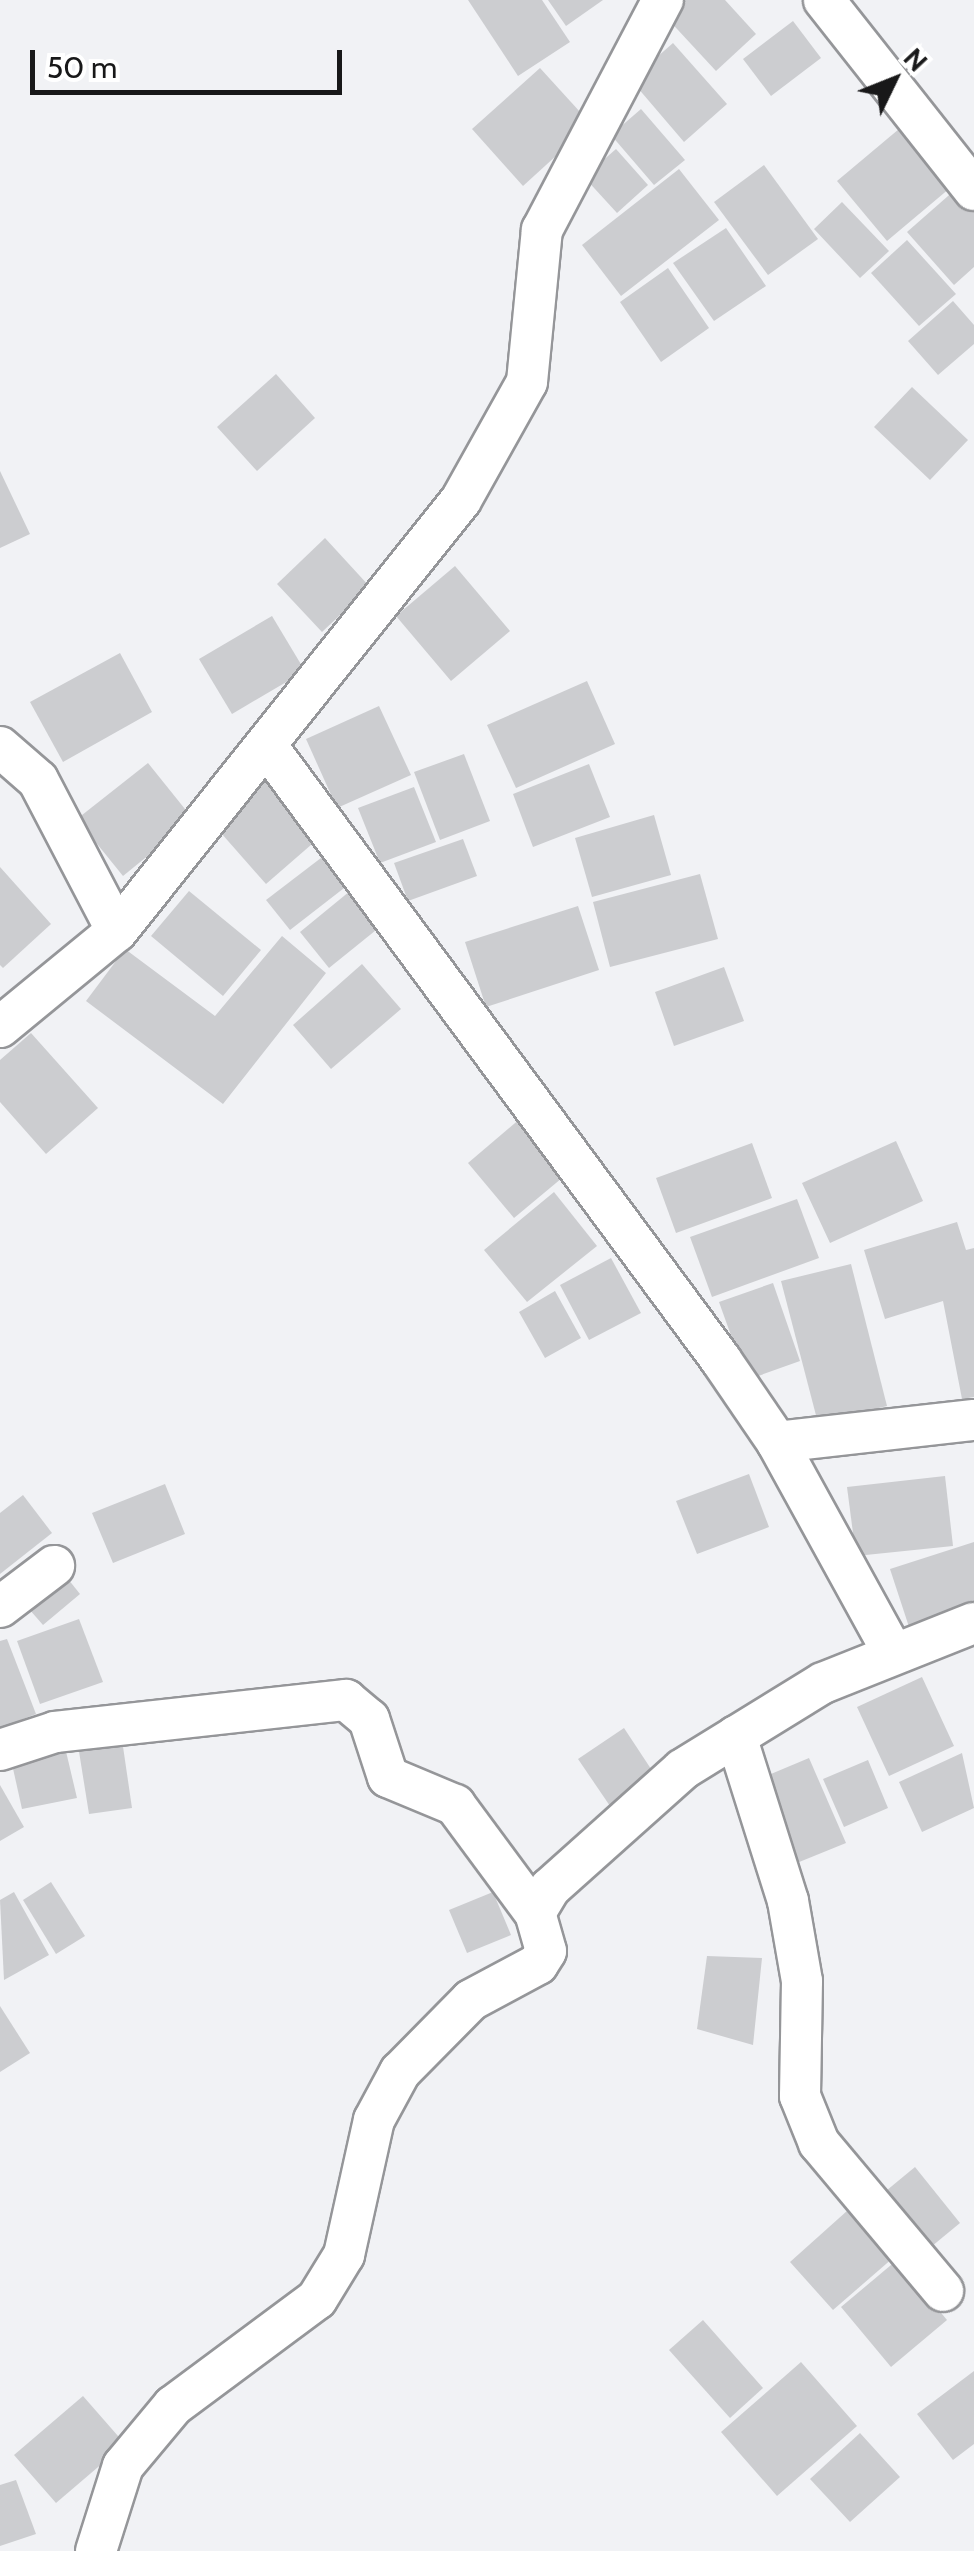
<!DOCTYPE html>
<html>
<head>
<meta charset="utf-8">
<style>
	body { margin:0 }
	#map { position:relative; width:974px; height:2551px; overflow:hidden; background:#f1f2f5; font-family:Cabin,sans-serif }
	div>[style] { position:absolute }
	.building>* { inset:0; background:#cccdd0 }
	.roads { filter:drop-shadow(2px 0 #959699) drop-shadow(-2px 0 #959699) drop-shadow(0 2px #959699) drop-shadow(0 -2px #959699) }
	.street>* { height:40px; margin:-20px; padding:0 20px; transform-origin:20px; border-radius:20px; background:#fff }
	span { translate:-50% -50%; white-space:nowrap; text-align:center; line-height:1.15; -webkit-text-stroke:9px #fff; paint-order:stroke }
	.north { position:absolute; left:844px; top:30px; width:100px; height:100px; -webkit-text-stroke:8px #fff; paint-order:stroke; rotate:47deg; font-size:28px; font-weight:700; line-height:40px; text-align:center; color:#181819 }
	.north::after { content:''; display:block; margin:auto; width:35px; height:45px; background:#181819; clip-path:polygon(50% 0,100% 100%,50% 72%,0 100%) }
	.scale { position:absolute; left:30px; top:50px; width:312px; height:45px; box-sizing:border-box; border:5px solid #181819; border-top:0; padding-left:12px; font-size:30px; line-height:35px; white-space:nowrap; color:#181819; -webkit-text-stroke:8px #fff; paint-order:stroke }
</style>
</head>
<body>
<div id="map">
	<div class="building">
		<div style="clip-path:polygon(468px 0,542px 0,570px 42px,518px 76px)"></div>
		<div style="clip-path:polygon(548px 0,603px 0,566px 26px)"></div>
		<div style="clip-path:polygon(683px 0,725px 0,756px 34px,716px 71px,665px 16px)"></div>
		<div style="clip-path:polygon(793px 21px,821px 58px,771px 96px,743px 59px)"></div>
		<div style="clip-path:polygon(673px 43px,727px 104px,684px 142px,631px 80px)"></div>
		<div style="clip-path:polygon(540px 68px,591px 124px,523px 186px,472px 129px)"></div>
		<div style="clip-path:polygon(641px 109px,685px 160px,654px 185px,611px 135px)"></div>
		<div style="clip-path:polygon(899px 129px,950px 188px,887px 241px,837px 181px)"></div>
		<div style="clip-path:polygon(616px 149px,648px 185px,617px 213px,584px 177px)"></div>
		<div style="clip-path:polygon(764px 165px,818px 239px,768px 275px,714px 202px)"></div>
		<div style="clip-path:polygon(679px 169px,719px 220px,621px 296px,582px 245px)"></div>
		<div style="clip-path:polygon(956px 189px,974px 210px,974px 267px,954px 285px,907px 232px)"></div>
		<div style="clip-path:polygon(842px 202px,889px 251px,860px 278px,814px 229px)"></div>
		<div style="clip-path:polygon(726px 228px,766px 286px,714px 321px,673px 263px)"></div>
		<div style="clip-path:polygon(907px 240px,956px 294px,919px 326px,871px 273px)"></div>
		<div style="clip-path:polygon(668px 268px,709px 328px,661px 362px,620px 302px)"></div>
		<div style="clip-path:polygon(953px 301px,974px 325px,974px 344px,938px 375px,908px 341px)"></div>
		<div style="clip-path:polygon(276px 374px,315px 418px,257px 471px,217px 427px)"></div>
		<div style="clip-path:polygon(912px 387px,968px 440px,930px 480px,874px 427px)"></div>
		<div style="clip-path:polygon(0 471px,30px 534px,0 548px)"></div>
		<div style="clip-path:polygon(325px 538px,370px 587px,322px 632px,277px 584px)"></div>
		<div style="clip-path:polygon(455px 566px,510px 631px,451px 681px,396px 616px)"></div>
		<div style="clip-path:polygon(272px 616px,305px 671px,232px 714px,199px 659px)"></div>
		<div style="clip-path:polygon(120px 653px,152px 712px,63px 762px,30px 702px)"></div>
		<div style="clip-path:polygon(587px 681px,615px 744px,516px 788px,487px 725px)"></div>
		<div style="clip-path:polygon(379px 706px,411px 775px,337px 808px,306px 739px)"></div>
		<div style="clip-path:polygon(464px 754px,490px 821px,440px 840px,414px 772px)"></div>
		<div style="clip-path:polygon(148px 763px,193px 819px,123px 876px,77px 819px)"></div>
		<div style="clip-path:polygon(589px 764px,610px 817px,533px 847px,513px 794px)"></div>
		<div style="clip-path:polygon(274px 771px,327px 831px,266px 884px,214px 825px)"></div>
		<div style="clip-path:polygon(414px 787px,436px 842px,380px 863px,358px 808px)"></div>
		<div style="clip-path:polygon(654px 815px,671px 875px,592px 897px,575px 838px)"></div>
		<div style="clip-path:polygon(463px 839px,477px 876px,408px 901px,394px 863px)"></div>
		<div style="clip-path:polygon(334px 848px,357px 878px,290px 930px,266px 900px)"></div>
		<div style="clip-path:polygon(0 867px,51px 924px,3px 968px,0 965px)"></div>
		<div style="clip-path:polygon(700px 874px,718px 939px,610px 967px,593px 902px)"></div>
		<div style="clip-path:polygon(361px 882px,391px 918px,329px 968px,300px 932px)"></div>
		<div style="clip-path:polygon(189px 891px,261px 950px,223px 996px,151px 936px)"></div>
		<div style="clip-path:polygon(578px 906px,599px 970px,486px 1007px,465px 942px)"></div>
		<div style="clip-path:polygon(282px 936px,326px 973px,223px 1104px,86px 1001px,125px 949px,215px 1016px)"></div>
		<div style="clip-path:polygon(362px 964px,401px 1009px,331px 1069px,293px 1025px)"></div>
		<div style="clip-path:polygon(724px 967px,744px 1021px,674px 1046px,655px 992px)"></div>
		<div style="clip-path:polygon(31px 1033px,98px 1108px,46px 1154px,0 1102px,0 1060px)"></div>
		<div style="clip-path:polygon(528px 1112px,574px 1168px,514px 1218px,468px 1163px)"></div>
		<div style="clip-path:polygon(896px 1141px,923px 1201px,830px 1243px,802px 1183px)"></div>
		<div style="clip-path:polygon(752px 1143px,772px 1198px,676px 1233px,656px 1178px)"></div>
		<div style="clip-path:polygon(554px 1192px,597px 1246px,527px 1302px,484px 1250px)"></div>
		<div style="clip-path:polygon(797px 1199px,819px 1258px,712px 1297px,690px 1237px)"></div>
		<div style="clip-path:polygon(957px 1222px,966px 1250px,974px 1248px,974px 1397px,962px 1399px,943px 1301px,885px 1319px,864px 1250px)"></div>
		<div style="clip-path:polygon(611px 1258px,641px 1313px,589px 1340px,560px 1285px)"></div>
		<div style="clip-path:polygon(851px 1264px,887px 1406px,818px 1423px,781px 1281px)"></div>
		<div style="clip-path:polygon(773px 1283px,800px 1361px,747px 1380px,719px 1302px)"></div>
		<div style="clip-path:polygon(555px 1291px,581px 1338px,545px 1358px,519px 1312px)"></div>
		<div style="clip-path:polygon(749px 1474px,769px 1527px,697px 1554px,676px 1501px)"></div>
		<div style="clip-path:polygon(945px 1476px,953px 1546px,856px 1556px,847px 1487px)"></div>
		<div style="clip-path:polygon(165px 1484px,185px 1534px,113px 1563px,92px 1513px)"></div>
		<div style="clip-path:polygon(23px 1495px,52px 1533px,0 1574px,0 1513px)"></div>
		<div style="clip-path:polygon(974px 1542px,974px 1610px,910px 1630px,890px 1569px)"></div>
		<div style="clip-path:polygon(60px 1569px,80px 1594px,43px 1625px,22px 1601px)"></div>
		<div style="clip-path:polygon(79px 1619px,103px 1682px,40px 1704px,17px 1641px)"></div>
		<div style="clip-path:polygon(7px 1639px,36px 1714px,0 1728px,0 1641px)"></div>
		<div style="clip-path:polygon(922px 1677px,954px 1746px,889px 1776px,857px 1707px)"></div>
		<div style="clip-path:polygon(624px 1728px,655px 1775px,610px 1806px,578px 1759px)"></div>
		<div style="clip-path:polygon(121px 1733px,132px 1808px,89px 1814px,77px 1739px)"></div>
		<div style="clip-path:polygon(64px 1743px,77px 1798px,22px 1809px,10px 1755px)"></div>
		<div style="clip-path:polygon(962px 1753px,974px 1808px,922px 1832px,899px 1782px)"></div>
		<div style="clip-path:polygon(809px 1758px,846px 1843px,782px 1869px,747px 1784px)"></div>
		<div style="clip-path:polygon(868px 1760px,888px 1808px,844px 1827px,823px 1779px)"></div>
		<div style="clip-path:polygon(0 1785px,24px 1827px,0 1841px)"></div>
		<div style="clip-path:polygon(51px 1882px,85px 1936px,56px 1954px,23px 1900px)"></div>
		<div style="clip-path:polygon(14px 1892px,49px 1955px,4px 1980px,0 1900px)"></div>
		<div style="clip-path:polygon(493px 1892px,511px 1935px,467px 1953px,449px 1910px)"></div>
		<div style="clip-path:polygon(707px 1956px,762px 1958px,753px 2045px,697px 2029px)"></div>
		<div style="clip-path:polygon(0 2006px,30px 2053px,0 2072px)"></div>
		<div style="clip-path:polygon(915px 2167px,960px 2223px,920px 2256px,875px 2200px)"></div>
		<div style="clip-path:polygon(857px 2202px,901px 2251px,833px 2310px,790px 2262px)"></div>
		<div style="clip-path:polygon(897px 2260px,947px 2320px,891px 2367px,841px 2307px)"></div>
		<div style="clip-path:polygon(703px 2320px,763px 2388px,730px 2418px,669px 2350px)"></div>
		<div style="clip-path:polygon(801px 2362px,857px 2426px,777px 2496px,721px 2432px)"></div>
		<div style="clip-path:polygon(974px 2371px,974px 2444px,953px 2460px,917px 2414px)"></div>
		<div style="clip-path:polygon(83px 2396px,125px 2444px,56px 2503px,14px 2455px)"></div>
		<div style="clip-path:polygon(860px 2433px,900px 2477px,850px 2522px,810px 2479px)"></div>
		<div style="clip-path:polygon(16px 2480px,36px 2534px,0 2546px,0 2485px)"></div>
	</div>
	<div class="roads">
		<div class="street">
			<div style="left:824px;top:0;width:242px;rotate:51.7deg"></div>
			<div style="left:266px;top:745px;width:765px;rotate:53.5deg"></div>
			<div style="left:721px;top:1360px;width:99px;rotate:55.7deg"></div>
			<div style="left:777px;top:1442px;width:239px;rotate:61.2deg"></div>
			<div style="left:0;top:747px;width:50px;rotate:41deg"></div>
			<div style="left:38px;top:780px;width:170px;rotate:62.4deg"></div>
			<div style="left:0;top:1027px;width:151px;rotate:-39.4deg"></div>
			<div style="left:117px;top:931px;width:551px;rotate:-51.41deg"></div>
			<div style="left:461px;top:500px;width:135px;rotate:-60.8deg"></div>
			<div style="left:527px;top:382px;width:153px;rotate:-84.4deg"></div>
			<div style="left:542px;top:230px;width:260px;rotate:-62.3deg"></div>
			<div style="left:777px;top:1442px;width:198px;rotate:-6.4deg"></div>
			<div style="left:0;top:1607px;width:68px;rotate:-37.2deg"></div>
			<div style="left:736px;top:1736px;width:173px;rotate:72.5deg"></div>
			<div style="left:788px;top:1901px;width:81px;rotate:80.1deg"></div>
			<div style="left:802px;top:1981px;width:115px;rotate:91deg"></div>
			<div style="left:800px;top:2096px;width:51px;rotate:68deg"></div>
			<div style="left:819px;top:2143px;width:193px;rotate:50deg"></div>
			<div style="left:0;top:1750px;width:58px;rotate:-18.1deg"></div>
			<div style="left:55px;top:1732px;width:293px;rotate:-6.3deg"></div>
			<div style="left:346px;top:1700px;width:30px;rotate:40deg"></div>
			<div style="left:369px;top:1719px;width:61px;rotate:71.9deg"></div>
			<div style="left:388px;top:1777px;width:73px;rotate:22.7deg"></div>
			<div style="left:455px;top:1805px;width:134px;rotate:53.5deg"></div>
			<div style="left:96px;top:2551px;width:89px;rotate:-72.4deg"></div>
			<div style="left:123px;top:2466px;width:78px;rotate:-50.2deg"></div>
			<div style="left:173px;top:2406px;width:179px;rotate:-36.6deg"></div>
			<div style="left:317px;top:2299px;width:52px;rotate:-58.5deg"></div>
			<div style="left:344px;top:2255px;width:138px;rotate:-77.5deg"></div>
			<div style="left:374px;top:2120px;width:55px;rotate:-61.6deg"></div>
			<div style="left:400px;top:2072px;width:101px;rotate:-45.4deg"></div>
			<div style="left:471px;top:2000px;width:76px;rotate:-28.2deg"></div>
			<div style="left:538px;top:1964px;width:15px;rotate:-58deg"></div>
			<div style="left:546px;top:1951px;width:40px;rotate:-106deg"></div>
			<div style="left:535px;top:1913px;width:29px;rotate:-59deg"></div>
			<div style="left:550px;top:1888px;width:178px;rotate:-41.8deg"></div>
			<div style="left:683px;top:1769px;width:164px;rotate:-31.6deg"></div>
			<div style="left:823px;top:1683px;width:162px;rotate:-21.7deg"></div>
		</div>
	</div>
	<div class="north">N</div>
	<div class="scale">50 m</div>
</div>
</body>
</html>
